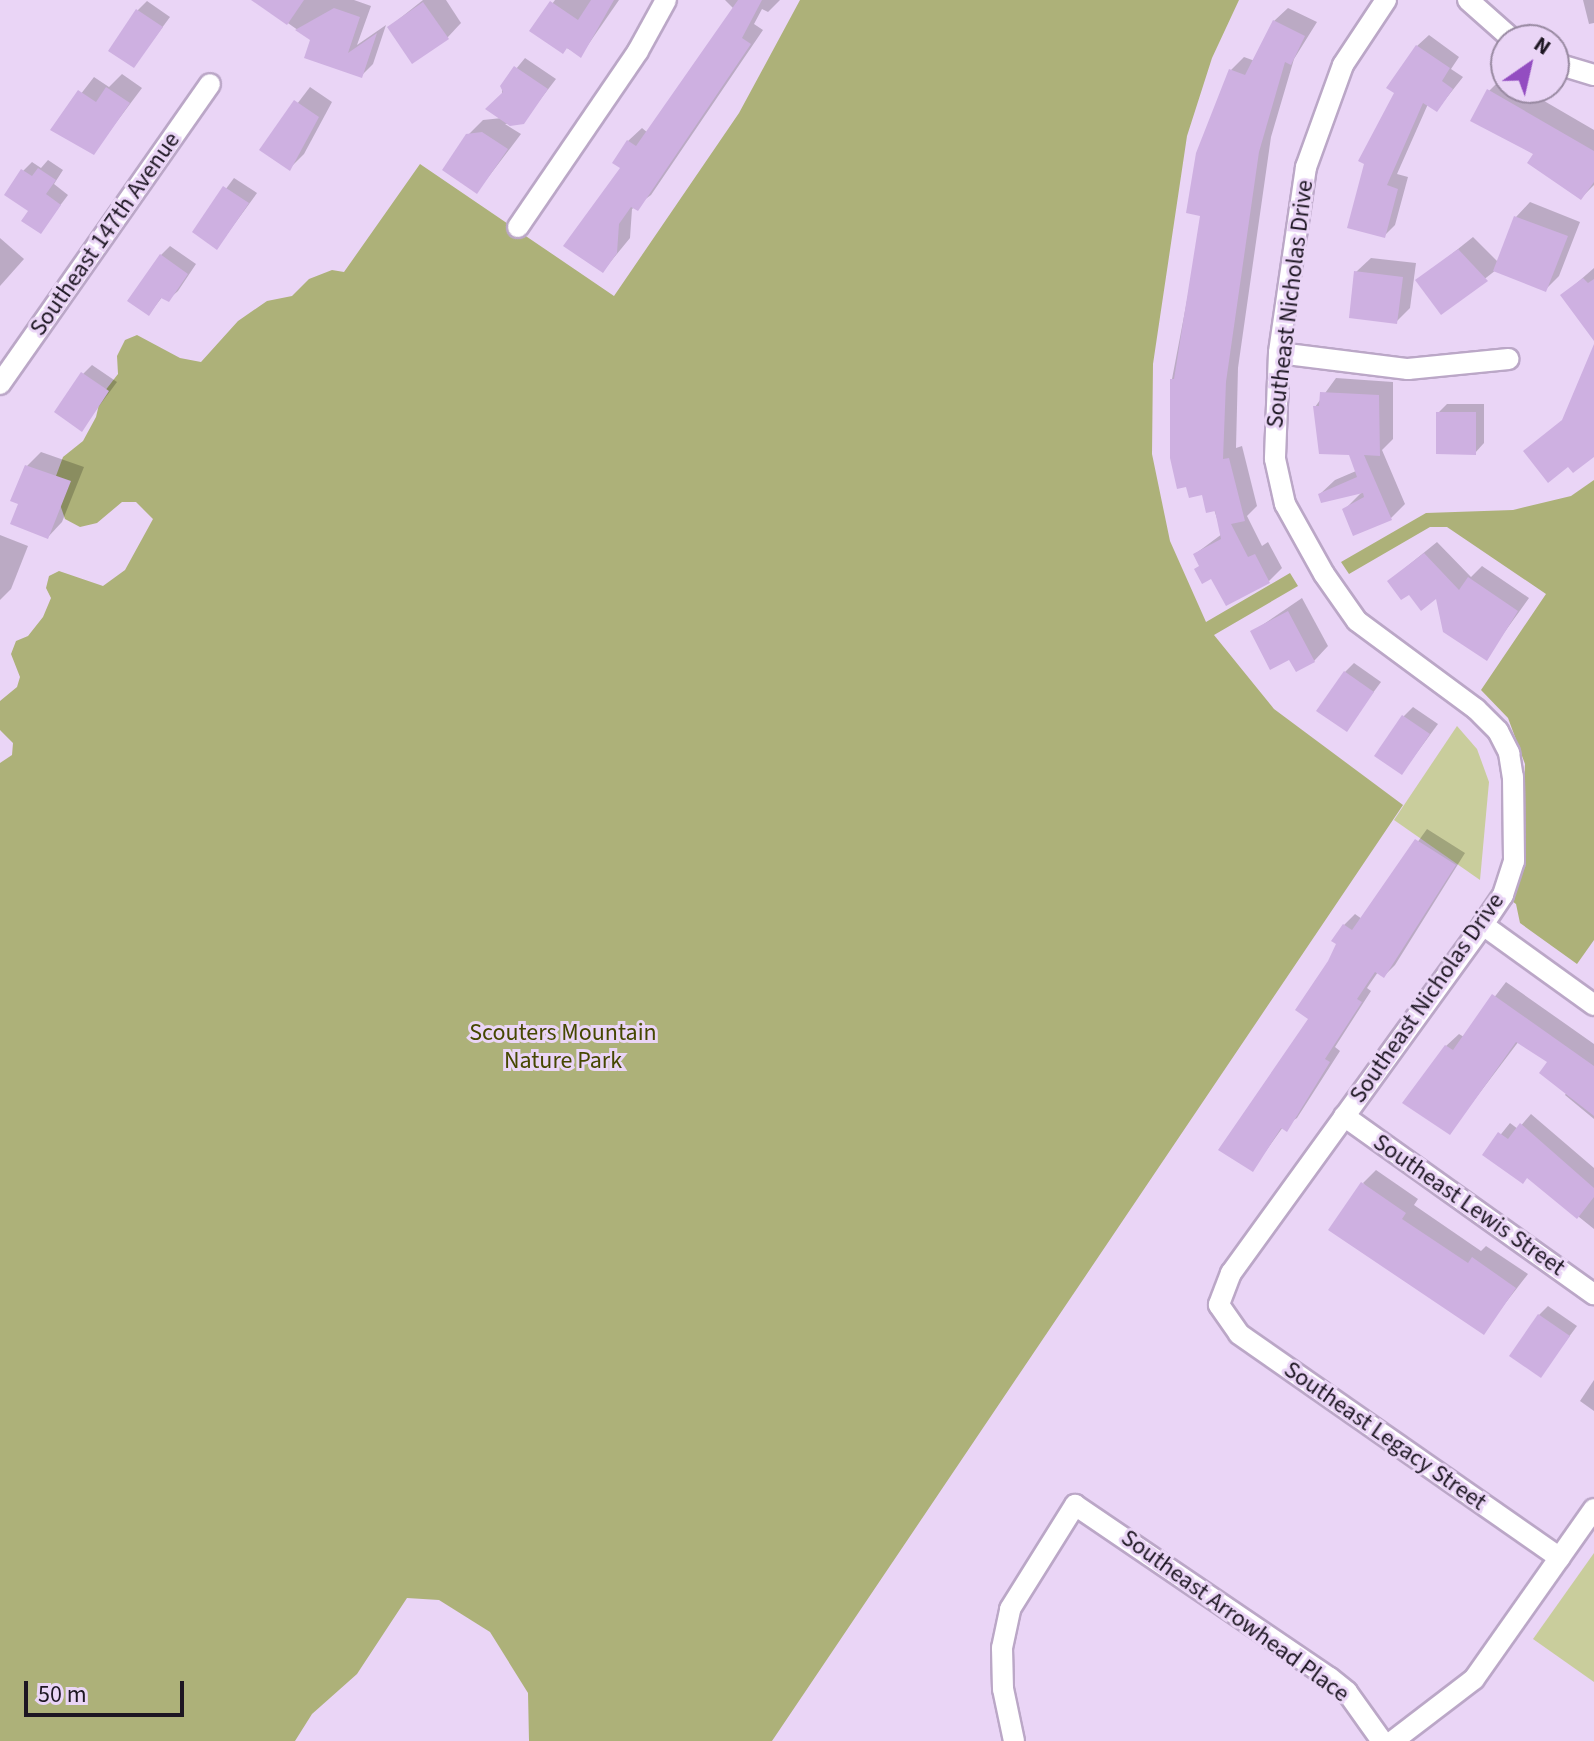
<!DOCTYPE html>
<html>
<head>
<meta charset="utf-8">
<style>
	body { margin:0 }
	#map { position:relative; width:1594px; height:1741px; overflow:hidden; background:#ead5f6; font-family:"Source Sans 3",sans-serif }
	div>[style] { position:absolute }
	.green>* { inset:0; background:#c9cd9c }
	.forest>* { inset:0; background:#adb179 }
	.shadow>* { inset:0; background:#0003 }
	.building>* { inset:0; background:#ceb0e1 }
	.roads { filter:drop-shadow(2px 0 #bba7c7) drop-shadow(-2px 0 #bba7c7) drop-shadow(0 2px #bba7c7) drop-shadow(0 -2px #bba7c7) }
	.minor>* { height:20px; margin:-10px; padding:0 10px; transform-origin:10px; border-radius:10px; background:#fff }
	span { translate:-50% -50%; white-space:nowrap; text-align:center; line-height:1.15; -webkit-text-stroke:6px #ead5f6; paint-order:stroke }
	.street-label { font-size:24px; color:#1d1622 }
	.park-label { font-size:24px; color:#454701 }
	.north { position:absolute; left:1490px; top:24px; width:80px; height:80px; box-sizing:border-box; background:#ead5f6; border:2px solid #9889a1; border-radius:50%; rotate:34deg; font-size:22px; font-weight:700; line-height:32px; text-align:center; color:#1d1622 }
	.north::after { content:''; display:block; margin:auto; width:28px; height:36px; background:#934dc1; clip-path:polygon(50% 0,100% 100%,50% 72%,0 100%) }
	.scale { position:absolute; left:24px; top:1681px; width:160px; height:36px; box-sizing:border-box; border:4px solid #1d1622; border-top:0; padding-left:10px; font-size:24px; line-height:28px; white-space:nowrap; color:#1d1622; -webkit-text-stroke:6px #ead5f6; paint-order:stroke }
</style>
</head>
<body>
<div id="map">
	<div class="green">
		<div style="clip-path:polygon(1457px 726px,1477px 749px,1489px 782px,1480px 880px,1394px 820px)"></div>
		<div style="clip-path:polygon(1594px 1553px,1594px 1682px,1533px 1639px)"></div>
	</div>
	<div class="forest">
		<div style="clip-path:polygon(800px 0,1239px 0,1212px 58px,1187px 136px,1153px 364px,1152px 454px,1170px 541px,1206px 622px,1290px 573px,1298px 586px,1214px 635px,1274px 709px,1403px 805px,772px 1741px,529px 1741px,528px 1693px,490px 1632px,439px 1600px,407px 1598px,357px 1674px,312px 1714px,295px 1741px,0 1741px,0 763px,12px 755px,13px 743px,0 730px,0 701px,17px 687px,20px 677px,11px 654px,16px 641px,28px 636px,43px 617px,51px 598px,46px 588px,49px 576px,59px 571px,103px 586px,125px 570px,153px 519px,136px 502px,122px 502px,97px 523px,80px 527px,65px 519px,53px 484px,63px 457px,83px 441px,96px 417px,101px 396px,118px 374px,117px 356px,125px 340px,137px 335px,180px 358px,201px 362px,238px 321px,267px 301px,292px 296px,309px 279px,332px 270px,344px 272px,420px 164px,614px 296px,739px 113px)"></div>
		<div style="clip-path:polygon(1594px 480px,1594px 940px,1577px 964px,1520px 923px,1516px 904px,1509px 899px,1521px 861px,1525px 764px,1508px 718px,1481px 690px,1546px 594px,1447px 527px,1430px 527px,1349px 574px,1341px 562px,1426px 513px,1513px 510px,1571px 496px)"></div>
	</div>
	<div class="shadow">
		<div style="clip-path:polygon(255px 0,354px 0,371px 6px,357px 45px,386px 25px,373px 64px,362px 75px)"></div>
		<div style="clip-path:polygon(423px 0,446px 0,461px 23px,447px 38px,389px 27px)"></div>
		<div style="clip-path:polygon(555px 0,619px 0,581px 55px,532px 31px)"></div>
		<div style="clip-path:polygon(725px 0,780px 0,768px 12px,762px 9px,754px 24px,763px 30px,651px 195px,632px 209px,630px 238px,603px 271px,628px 141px,642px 128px,648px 133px,734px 9px)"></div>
		<div style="clip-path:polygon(1583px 0,1594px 0,1594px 23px,1589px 24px)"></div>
		<div style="clip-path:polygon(147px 1px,170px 17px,134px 66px,138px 10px)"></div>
		<div style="clip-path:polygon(1288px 8px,1317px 22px,1294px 59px,1271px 137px,1238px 368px,1236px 448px,1242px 446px,1257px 506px,1247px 516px,1262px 546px,1268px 542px,1282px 568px,1269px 581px,1212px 576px,1195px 554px,1222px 534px,1172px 379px,1231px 70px,1244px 57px,1255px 61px,1274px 21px)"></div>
		<div style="clip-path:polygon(1429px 35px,1459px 57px,1451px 69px,1463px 77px,1437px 110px,1428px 104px,1397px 174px,1408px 177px,1395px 225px,1384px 236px,1349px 227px,1396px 93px,1417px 46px)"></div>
		<div style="clip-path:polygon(525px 58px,556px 79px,523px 122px,505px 124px,521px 134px,477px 192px,468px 135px,483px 120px,502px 118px,502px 86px)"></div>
		<div style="clip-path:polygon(122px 74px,142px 88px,94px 152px,53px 130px,94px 77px,109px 87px)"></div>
		<div style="clip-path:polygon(1502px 78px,1506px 88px,1522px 88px,1594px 130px,1594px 185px,1581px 198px,1535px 154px,1489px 91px)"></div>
		<div style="clip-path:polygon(310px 87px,332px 102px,304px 154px,290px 168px,262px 150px)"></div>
		<div style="clip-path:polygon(48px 160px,63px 170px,54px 184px,68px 195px,41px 231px,23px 171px,32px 162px,41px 168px)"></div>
		<div style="clip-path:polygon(234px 178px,257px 193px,217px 248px,194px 232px)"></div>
		<div style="clip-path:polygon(1530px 202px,1580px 222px,1559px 276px,1545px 290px,1496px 270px,1441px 313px,1418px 281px,1473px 237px,1498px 262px,1516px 217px)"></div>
		<div style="clip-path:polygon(0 238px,24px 259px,0 286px)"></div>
		<div style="clip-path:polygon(170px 246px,196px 264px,178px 291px,168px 300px,163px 296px,149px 314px,161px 255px)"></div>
		<div style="clip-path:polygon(1371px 258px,1416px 263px,1410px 308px,1396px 322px,1356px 272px)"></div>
		<div style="clip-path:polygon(1594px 268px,1594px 335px,1563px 295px)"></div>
		<div style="clip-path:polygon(92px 365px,117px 382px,82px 429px,83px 374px)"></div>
		<div style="clip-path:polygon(1336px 378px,1393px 382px,1393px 439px,1382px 450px,1405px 504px,1391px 518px,1344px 510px,1363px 491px,1320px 494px,1335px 480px,1356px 471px,1350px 453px,1315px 407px)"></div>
		<div style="clip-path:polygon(1447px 404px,1484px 404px,1484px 443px,1475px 453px,1438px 413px)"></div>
		<div style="clip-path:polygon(41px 452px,84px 467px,62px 522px,48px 537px,21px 503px,27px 466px)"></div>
		<div style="clip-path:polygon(0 535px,28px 546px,11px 589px,0 600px)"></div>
		<div style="clip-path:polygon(1437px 542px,1471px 577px,1482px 566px,1529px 598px,1486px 658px,1437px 596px,1389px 581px)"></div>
		<div style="clip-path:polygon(1302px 598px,1328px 646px,1314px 661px,1290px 658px,1252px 632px)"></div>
		<div style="clip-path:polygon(1354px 663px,1381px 682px,1346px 729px,1345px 672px)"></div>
		<div style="clip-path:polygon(1413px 707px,1438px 724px,1402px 773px,1404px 716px)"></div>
		<div style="clip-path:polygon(1427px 829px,1465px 853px,1395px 965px,1384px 976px,1378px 972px,1367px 988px,1371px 991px,1335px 1047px,1340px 1051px,1297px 1118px,1283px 1127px,1253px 1169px,1344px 925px,1355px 914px,1362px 919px)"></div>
		<div style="clip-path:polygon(1506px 982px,1594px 1044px,1594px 1119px,1565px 1095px,1568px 1090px,1549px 1062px,1519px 1041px,1450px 1132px,1446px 1046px,1459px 1034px,1464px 1037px)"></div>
		<div style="clip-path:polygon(1531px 1114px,1594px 1168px,1594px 1229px,1528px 1176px,1485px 1154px,1510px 1123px,1518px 1129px)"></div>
		<div style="clip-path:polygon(1376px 1170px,1418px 1199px,1414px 1205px,1481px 1251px,1486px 1246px,1528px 1274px,1483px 1332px,1363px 1183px)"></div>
		<div style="clip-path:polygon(1548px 1306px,1577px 1326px,1541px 1375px,1539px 1315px)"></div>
		<div style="clip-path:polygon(1594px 1380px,1594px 1411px,1580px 1401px)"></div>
	</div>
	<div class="building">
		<div style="clip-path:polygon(251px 0,304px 0,287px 25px)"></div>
		<div style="clip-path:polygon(591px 0,614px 0,581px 58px,567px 48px,563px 54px,529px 31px,550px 1px,578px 20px)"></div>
		<div style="clip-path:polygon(738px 0,762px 0,742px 38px,751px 44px,638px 211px,631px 207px,619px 224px,617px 253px,603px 273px,563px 246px,620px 168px,612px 163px,627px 140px,636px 146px)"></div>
		<div style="clip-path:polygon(423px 2px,449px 39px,412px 64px,387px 27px)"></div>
		<div style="clip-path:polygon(334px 8px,360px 17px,348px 53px,377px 33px,362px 78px,304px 58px,310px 40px,295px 30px)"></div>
		<div style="clip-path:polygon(136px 9px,163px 27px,134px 68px,108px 51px)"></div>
		<div style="clip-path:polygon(1273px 20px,1305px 36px,1291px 65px,1285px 62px,1259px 152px,1226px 382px,1223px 459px,1229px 458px,1245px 521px,1231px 524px,1248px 557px,1255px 554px,1270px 583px,1226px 606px,1211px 579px,1202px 584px,1194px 569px,1199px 566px,1193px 554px,1221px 539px,1215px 511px,1206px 513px,1202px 495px,1189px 498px,1186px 487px,1177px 489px,1170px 458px,1170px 379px,1174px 379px,1200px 216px,1186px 213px,1196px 153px,1229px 69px,1245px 75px)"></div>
		<div style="clip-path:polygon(1416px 45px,1450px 68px,1442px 81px,1453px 89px,1437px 112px,1423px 103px,1387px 185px,1398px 189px,1385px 238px,1347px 228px,1364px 164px,1358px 161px,1394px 93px,1386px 88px)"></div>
		<div style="clip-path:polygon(514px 66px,548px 89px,524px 124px,510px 126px,485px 109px,503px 92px,500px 86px)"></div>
		<div style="clip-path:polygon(106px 87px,130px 103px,94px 155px,50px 130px,78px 90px,96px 102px)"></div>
		<div style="clip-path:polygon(1487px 89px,1594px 151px,1594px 182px,1581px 200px,1527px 163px,1533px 154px,1470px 121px)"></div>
		<div style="clip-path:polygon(294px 100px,319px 117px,290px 171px,259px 150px)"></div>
		<div style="clip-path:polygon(482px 132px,508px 149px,477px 194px,442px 170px,466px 134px)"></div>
		<div style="clip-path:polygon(38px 168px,56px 180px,46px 194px,61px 205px,41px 234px,21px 221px,28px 211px,4px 195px,21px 169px,32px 176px)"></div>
		<div style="clip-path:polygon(223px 186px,249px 203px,217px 250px,192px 232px)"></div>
		<div style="clip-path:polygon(1514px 216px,1568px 236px,1546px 292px,1493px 271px)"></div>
		<div style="clip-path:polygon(1458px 249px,1488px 281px,1441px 315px,1415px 280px)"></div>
		<div style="clip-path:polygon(160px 254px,188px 274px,169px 302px,161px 298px,149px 316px,127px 301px)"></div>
		<div style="clip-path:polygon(1354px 271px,1403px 277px,1397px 324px,1349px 318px)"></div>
		<div style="clip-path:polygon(1583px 278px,1588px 283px,1594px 279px,1594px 341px,1560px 295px)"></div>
		<div style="clip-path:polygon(1594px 344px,1594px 457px,1573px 473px,1568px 467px,1548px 483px,1523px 451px,1562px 420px)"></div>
		<div style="clip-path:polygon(81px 372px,109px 391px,82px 432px,54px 412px)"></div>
		<div style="clip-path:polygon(1320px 392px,1379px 395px,1380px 456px,1364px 455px,1392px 520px,1353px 536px,1342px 509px,1364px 497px,1363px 493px,1321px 503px,1318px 494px,1357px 477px,1349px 455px,1319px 454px,1313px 406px,1319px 406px)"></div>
		<div style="clip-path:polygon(1436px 412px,1476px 412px,1476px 455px,1436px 454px)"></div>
		<div style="clip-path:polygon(25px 465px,71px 481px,48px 539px,10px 524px,18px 504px,10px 501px)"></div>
		<div style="clip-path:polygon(1424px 553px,1459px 590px,1468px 577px,1518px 611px,1487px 661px,1443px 632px,1436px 599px,1421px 611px,1409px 595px,1401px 600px,1387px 581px)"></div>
		<div style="clip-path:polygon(1288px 611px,1315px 662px,1296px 672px,1289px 660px,1270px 670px,1250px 631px)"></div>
		<div style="clip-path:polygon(1344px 671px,1374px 692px,1347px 732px,1316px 711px)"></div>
		<div style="clip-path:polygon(1402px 715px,1430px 734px,1402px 775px,1374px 756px)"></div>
		<div style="clip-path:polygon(1415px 839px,1456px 865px,1384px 978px,1375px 972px,1357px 999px,1362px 1002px,1325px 1059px,1330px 1062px,1287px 1132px,1281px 1128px,1253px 1172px,1218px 1150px,1308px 1019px,1295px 1010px,1328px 961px,1336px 944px,1331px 941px,1343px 924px,1352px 930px)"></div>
		<div style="clip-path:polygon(1492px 994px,1594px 1066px,1594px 1116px,1539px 1073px,1547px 1062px,1516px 1042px,1450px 1135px,1402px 1103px,1445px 1045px,1453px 1050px)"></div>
		<div style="clip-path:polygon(1520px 1123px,1594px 1188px,1594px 1197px,1577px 1219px,1527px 1178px,1523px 1184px,1482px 1155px,1498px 1132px,1508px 1139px)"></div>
		<div style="clip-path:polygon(1361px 1182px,1406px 1213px,1402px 1219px,1468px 1263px,1472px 1257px,1516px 1288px,1484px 1335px,1328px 1230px)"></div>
		<div style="clip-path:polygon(1538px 1314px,1570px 1336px,1541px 1378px,1509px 1356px)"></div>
	</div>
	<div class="roads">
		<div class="minor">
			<div style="left:1386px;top:0;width:78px;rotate:123.5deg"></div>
			<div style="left:1343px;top:65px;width:109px;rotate:109.9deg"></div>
			<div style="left:1306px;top:167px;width:188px;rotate:98.3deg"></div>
			<div style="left:1279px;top:353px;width:106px;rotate:92.2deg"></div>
			<div style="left:1275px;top:459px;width:46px;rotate:77.5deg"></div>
			<div style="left:1285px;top:504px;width:80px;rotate:60.9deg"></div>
			<div style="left:1324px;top:574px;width:57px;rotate:54.9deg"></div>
			<div style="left:1357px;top:621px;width:148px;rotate:36.5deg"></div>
			<div style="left:1476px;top:709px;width:31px;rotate:45deg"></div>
			<div style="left:1498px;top:731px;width:25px;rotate:63deg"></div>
			<div style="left:1509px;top:753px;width:24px;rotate:81deg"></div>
			<div style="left:1513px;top:777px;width:84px;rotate:89.3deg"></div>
			<div style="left:1514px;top:861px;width:36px;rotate:108deg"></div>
			<div style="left:1503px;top:895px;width:36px;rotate:124deg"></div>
			<div style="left:1483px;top:925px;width:430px;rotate:125.9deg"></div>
			<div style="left:1231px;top:1273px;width:34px;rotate:111deg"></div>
			<div style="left:1219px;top:1305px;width:35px;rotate:55deg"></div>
			<div style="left:1239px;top:1334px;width:391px;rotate:34.9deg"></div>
			<div style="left:1468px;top:0;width:60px;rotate:41.6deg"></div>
			<div style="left:1554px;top:63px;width:42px;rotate:16.7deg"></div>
			<div style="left:518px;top:227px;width:213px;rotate:-55.7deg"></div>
			<div style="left:638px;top:51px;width:58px;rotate:-61.2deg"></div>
			<div style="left:1279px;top:353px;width:130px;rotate:7.1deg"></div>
			<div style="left:1408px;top:369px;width:101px;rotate:-5.7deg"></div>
			<div style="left:0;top:384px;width:366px;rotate:-55deg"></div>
			<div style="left:1483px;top:925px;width:137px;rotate:35.8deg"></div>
			<div style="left:1344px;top:1116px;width:307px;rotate:35.5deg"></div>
			<div style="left:1014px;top:1741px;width:53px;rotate:-101.9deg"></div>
			<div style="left:1003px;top:1689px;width:41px;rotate:-91.4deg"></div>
			<div style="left:1002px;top:1648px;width:40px;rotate:-78deg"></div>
			<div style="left:1010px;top:1609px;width:123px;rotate:-58deg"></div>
			<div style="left:1075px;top:1505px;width:308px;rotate:34.2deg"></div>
			<div style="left:1330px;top:1678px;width:22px;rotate:39deg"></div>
			<div style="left:1347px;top:1692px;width:60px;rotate:54.5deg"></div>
			<div style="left:1393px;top:1741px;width:102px;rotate:-37.4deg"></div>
			<div style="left:1474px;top:1679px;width:208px;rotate:-54.8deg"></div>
		</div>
	</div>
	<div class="street-label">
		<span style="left:105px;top:234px;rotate:-55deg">Southeast 147th Avenue</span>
		<span style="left:1290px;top:304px;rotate:-83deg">Southeast Nicholas Drive</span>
		<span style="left:1427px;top:998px;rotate:-55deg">Southeast Nicholas Drive</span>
		<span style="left:1469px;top:1205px;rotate:35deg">Southeast Lewis Street</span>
		<span style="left:1385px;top:1436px;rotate:35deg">Southeast Legacy Street</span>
		<span style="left:1235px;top:1616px;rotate:36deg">Southeast Arrowhead Place</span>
	</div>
	<div class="park-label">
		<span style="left:563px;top:1047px">Scouters Mountain<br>Nature Park</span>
	</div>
	<div class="north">N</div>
	<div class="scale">50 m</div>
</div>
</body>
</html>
